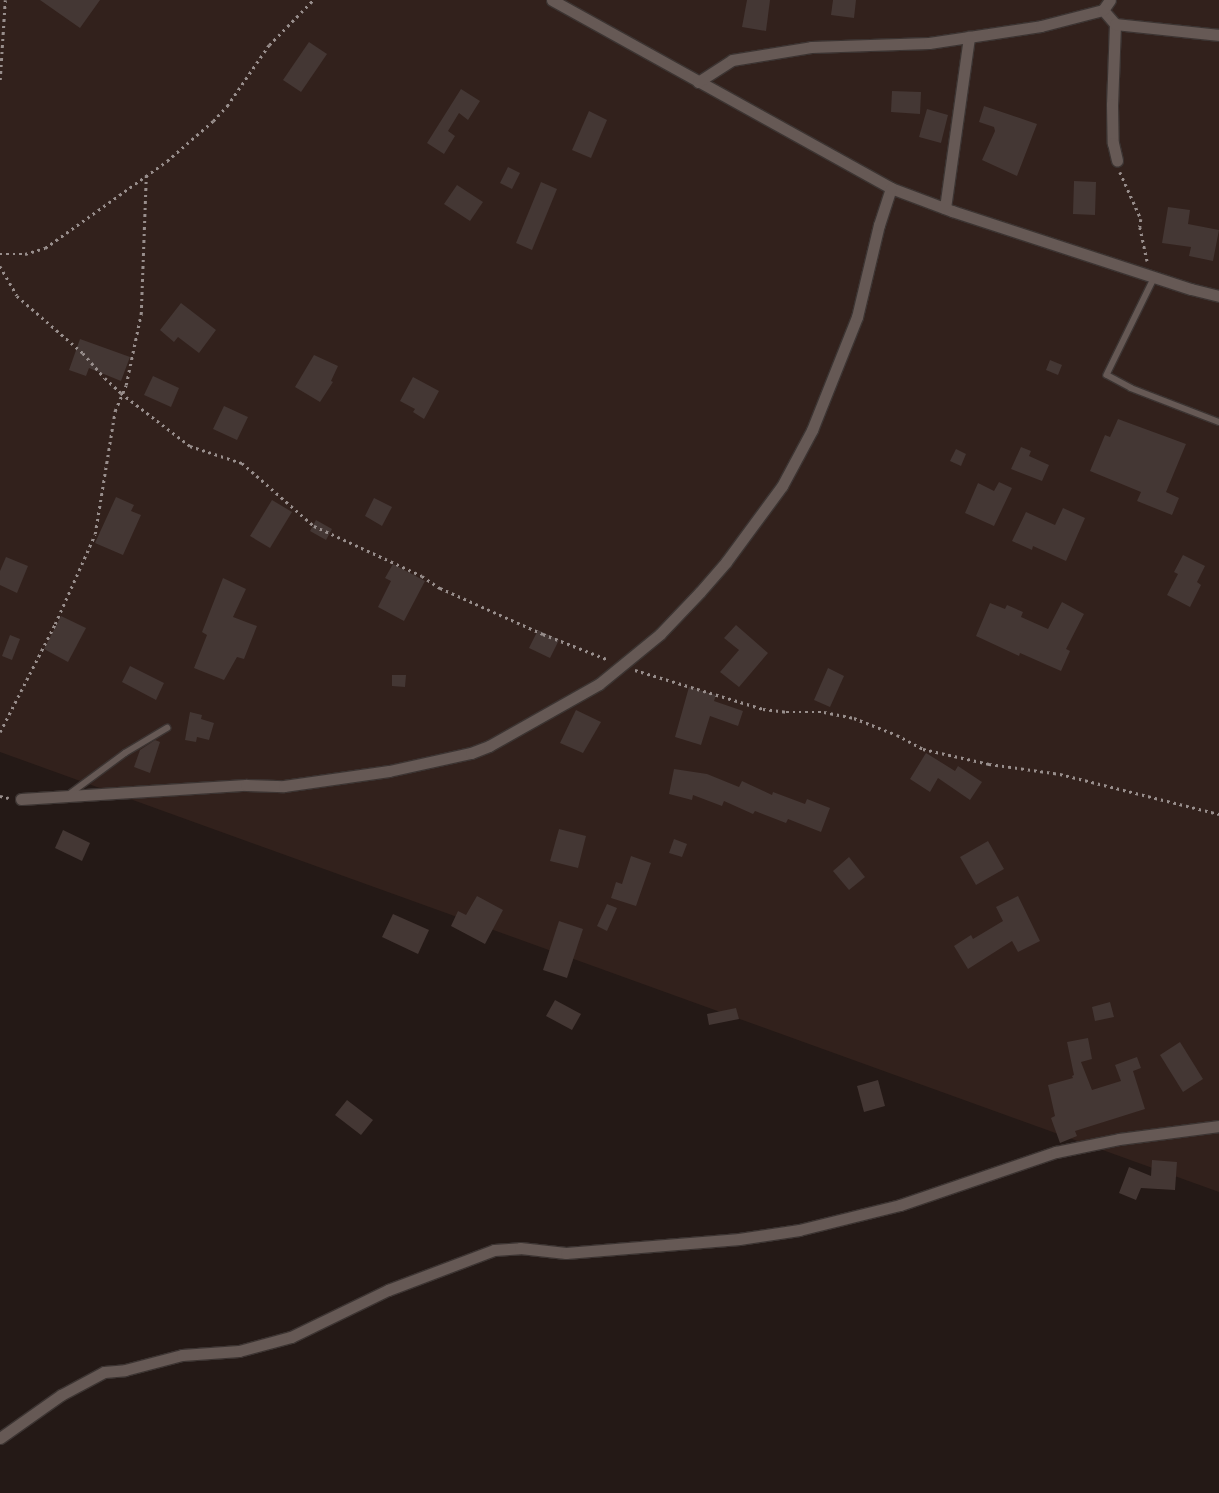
<!DOCTYPE html>
<html>
<head>
<meta charset="utf-8">
<style>
	body { margin:0 }
	#map { position:relative; width:1219px; height:1493px; overflow:hidden; background:#241916; font-family:Bitter,serif }
	div>[style] { position:absolute }
	.built>* { inset:0; background:#32211c }
	.building>* { inset:0; background:#443734 }
	.path>* { height:2.5px; margin-top:-1.25px; transform-origin:0; background:repeating-linear-gradient(90deg,#988e8c 0 2.5px,transparent 0 6.5px) }
	.roads { filter:drop-shadow(1px 0 #3c3432) drop-shadow(-1px 0 #3c3432) drop-shadow(0 1px #3c3432) drop-shadow(0 -1px #3c3432) }
	.service>* { height:5.5px; margin:-2.75px; padding:0 2.75px; transform-origin:2.75px; border-radius:2.75px; background:#665955 }
	.minor>* { height:11px; margin:-5.5px; padding:0 5.5px; transform-origin:5.5px; border-radius:5.5px; background:#665955 }
	span { translate:-50% -50%; white-space:nowrap; text-align:center; line-height:1.15; -webkit-text-stroke:5px #241916; paint-order:stroke }
</style>
</head>
<body>
<div id="map">
	<div class="built">
		<div style="clip-path:polygon(0 0,1219px 0,1219px 1192px,0 752px)"></div>
	</div>
	<div class="building">
		<div style="clip-path:polygon(40px 0,100px 0,80px 28px)"></div>
		<div style="clip-path:polygon(747px 0,770px 0,766px 31px,742px 27px)"></div>
		<div style="clip-path:polygon(833px 0,856px 0,854px 18px,831px 15px)"></div>
		<div style="clip-path:polygon(309px 42px,327px 54px,301px 92px,283px 80px)"></div>
		<div style="clip-path:polygon(461px 89px,480px 101px,468px 120px,459px 113px,448px 131px,455px 136px,444px 154px,427px 143px)"></div>
		<div style="clip-path:polygon(892px 91px,921px 92px,920px 114px,891px 112px)"></div>
		<div style="clip-path:polygon(984px 106px,1037px 124px,1017px 176px,982px 160px,995px 131px,994px 127px,979px 122px)"></div>
		<div style="clip-path:polygon(927px 109px,948px 115px,941px 143px,919px 137px)"></div>
		<div style="clip-path:polygon(589px 111px,607px 120px,591px 158px,572px 150px)"></div>
		<div style="clip-path:polygon(508px 167px,520px 173px,512px 189px,500px 183px)"></div>
		<div style="clip-path:polygon(1074px 181px,1096px 182px,1095px 215px,1073px 214px)"></div>
		<div style="clip-path:polygon(541px 182px,557px 189px,532px 250px,516px 243px)"></div>
		<div style="clip-path:polygon(457px 185px,483px 202px,470px 221px,444px 204px)"></div>
		<div style="clip-path:polygon(1168px 207px,1190px 210px,1188px 224px,1219px 230px,1213px 261px,1189px 256px,1191px 247px,1162px 243px)"></div>
		<div style="clip-path:polygon(181px 303px,216px 330px,199px 353px,178px 337px,174px 342px,160px 330px)"></div>
		<div style="clip-path:polygon(80px 339px,130px 357px,121px 381px,89px 368px,86px 376px,69px 370px)"></div>
		<div style="clip-path:polygon(314px 355px,338px 366px,331px 381px,333px 382px,320px 402px,295px 387px)"></div>
		<div style="clip-path:polygon(1050px 360px,1062px 365px,1058px 375px,1046px 370px)"></div>
		<div style="clip-path:polygon(153px 376px,179px 388px,171px 407px,144px 395px)"></div>
		<div style="clip-path:polygon(413px 377px,439px 391px,424px 419px,413px 412px,415px 409px,400px 401px)"></div>
		<div style="clip-path:polygon(224px 406px,248px 417px,237px 440px,213px 429px)"></div>
		<div style="clip-path:polygon(1118px 419px,1186px 444px,1166px 492px,1179px 498px,1172px 515px,1137px 501px,1141px 492px,1090px 471px,1105px 435px,1110px 437px)"></div>
		<div style="clip-path:polygon(1021px 447px,1031px 451px,1029px 456px,1049px 465px,1042px 481px,1011px 469px)"></div>
		<div style="clip-path:polygon(956px 449px,966px 454px,961px 466px,950px 461px)"></div>
		<div style="clip-path:polygon(999px 482px,1012px 488px,994px 526px,965px 513px,978px 483px,994px 491px)"></div>
		<div style="clip-path:polygon(116px 497px,134px 505px,131px 511px,141px 515px,123px 555px,95px 543px)"></div>
		<div style="clip-path:polygon(374px 498px,392px 507px,382px 526px,365px 516px)"></div>
		<div style="clip-path:polygon(272px 500px,292px 512px,270px 548px,250px 536px)"></div>
		<div style="clip-path:polygon(1063px 508px,1085px 518px,1066px 561px,1033px 546px,1032px 550px,1012px 541px,1026px 512px,1055px 525px)"></div>
		<div style="clip-path:polygon(316px 520px,332px 529px,326px 540px,310px 531px)"></div>
		<div style="clip-path:polygon(1183px 555px,1205px 566px,1197px 582px,1201px 585px,1190px 607px,1167px 595px,1178px 574px,1174px 572px)"></div>
		<div style="clip-path:polygon(6px 557px,28px 566px,17px 593px,0 585px,0 571px)"></div>
		<div style="clip-path:polygon(393px 564px,425px 581px,404px 621px,378px 607px,391px 581px,385px 578px)"></div>
		<div style="clip-path:polygon(223px 578px,246px 589px,233px 617px,257px 626px,244px 659px,237px 657px,224px 680px,194px 668px,207px 635px,202px 632px)"></div>
		<div style="clip-path:polygon(1062px 602px,1084px 614px,1066px 649px,1070px 651px,1061px 671px,1020px 653px,1019px 656px,976px 636px,990px 603px,1005px 609px,1007px 605px,1023px 612px,1021px 617px,1048px 629px)"></div>
		<div style="clip-path:polygon(61px 616px,86px 628px,68px 662px,44px 649px)"></div>
		<div style="clip-path:polygon(736px 625px,768px 653px,739px 687px,720px 672px,739px 650px,724px 638px)"></div>
		<div style="clip-path:polygon(538px 630px,559px 640px,550px 658px,529px 648px)"></div>
		<div style="clip-path:polygon(10px 635px,20px 639px,12px 660px,2px 656px)"></div>
		<div style="clip-path:polygon(130px 666px,164px 683px,156px 700px,122px 682px)"></div>
		<div style="clip-path:polygon(828px 668px,844px 676px,830px 707px,814px 700px)"></div>
		<div style="clip-path:polygon(392px 675px,406px 675px,405px 687px,392px 686px)"></div>
		<div style="clip-path:polygon(689px 687px,716px 695px,714px 701px,743px 711px,738px 726px,710px 716px,701px 745px,675px 737px)"></div>
		<div style="clip-path:polygon(576px 710px,601px 722px,583px 753px,560px 743px)"></div>
		<div style="clip-path:polygon(190px 712px,202px 715px,201px 719px,214px 723px,209px 740px,197px 737px,196px 742px,185px 740px)"></div>
		<div style="clip-path:polygon(155px 740px,160px 742px,150px 773px,134px 767px,140px 750px)"></div>
		<div style="clip-path:polygon(926px 753px,955px 771px,958px 766px,982px 782px,970px 800px,938px 778px,930px 792px,910px 779px)"></div>
		<div style="clip-path:polygon(674px 769px,707px 774px,739px 787px,742px 781px,772px 795px,773px 792px,805px 804px,807px 799px,830px 808px,821px 832px,788px 819px,786px 823px,755px 811px,753px 814px,724px 801px,722px 806px,693px 795px,692px 800px,669px 794px)"></div>
		<div style="clip-path:polygon(559px 829px,586px 836px,578px 868px,550px 861px)"></div>
		<div style="clip-path:polygon(63px 830px,90px 843px,82px 861px,55px 848px)"></div>
		<div style="clip-path:polygon(674px 839px,687px 844px,682px 857px,669px 853px)"></div>
		<div style="clip-path:polygon(988px 841px,1004px 869px,976px 885px,960px 857px)"></div>
		<div style="clip-path:polygon(631px 856px,651px 863px,636px 906px,611px 898px,616px 882px,622px 884px)"></div>
		<div style="clip-path:polygon(849px 857px,865px 877px,849px 890px,833px 871px)"></div>
		<div style="clip-path:polygon(477px 896px,503px 910px,485px 944px,451px 926px,458px 911px,466px 915px)"></div>
		<div style="clip-path:polygon(1018px 896px,1040px 941px,1018px 952px,1012px 941px,968px 969px,954px 946px,971px 935px,973px 939px,1003px 921px,996px 907px)"></div>
		<div style="clip-path:polygon(607px 904px,617px 908px,607px 931px,597px 926px)"></div>
		<div style="clip-path:polygon(393px 914px,429px 930px,418px 954px,382px 937px)"></div>
		<div style="clip-path:polygon(559px 921px,583px 929px,567px 978px,543px 970px)"></div>
		<div style="clip-path:polygon(555px 1000px,581px 1014px,572px 1030px,546px 1016px)"></div>
		<div style="clip-path:polygon(1110px 1002px,1114px 1017px,1095px 1021px,1092px 1007px)"></div>
		<div style="clip-path:polygon(736px 1008px,739px 1019px,709px 1025px,707px 1014px)"></div>
		<div style="clip-path:polygon(1088px 1038px,1092px 1059px,1081px 1062px,1092px 1090px,1121px 1081px,1115px 1065px,1137px 1057px,1141px 1068px,1133px 1071px,1145px 1109px,1075px 1131px,1077px 1136px,1060px 1143px,1051px 1118px,1055px 1116px,1048px 1085px,1073px 1078px,1072px 1076px,1074px 1075px,1067px 1042px)"></div>
		<div style="clip-path:polygon(1180px 1042px,1203px 1079px,1183px 1092px,1160px 1055px)"></div>
		<div style="clip-path:polygon(878px 1080px,885px 1106px,864px 1112px,857px 1086px)"></div>
		<div style="clip-path:polygon(347px 1100px,373px 1120px,361px 1135px,335px 1115px)"></div>
		<div style="clip-path:polygon(1152px 1160px,1177px 1162px,1175px 1190px,1141px 1188px,1136px 1200px,1119px 1193px,1129px 1167px,1151px 1176px)"></div>
	</div>
	<div class="path">
		<div style="left:0;top:80px;width:80px;rotate:-86.4deg"></div>
		<div style="left:1120px;top:172px;width:51px;rotate:65.9deg"></div>
		<div style="left:1141px;top:219px;width:8px;rotate:97deg"></div>
		<div style="left:1140px;top:227px;width:35px;rotate:78deg"></div>
		<div style="left:0;top:254px;width:25px"></div>
		<div style="left:25px;top:254px;width:21px;rotate:-17deg"></div>
		<div style="left:45px;top:248px;width:150px;rotate:-35.5deg"></div>
		<div style="left:167px;top:161px;width:61px;rotate:-41deg"></div>
		<div style="left:213px;top:121px;width:21px;rotate:-47deg"></div>
		<div style="left:227px;top:106px;width:74px;rotate:-55.5deg"></div>
		<div style="left:269px;top:45px;width:63px;rotate:-45.6deg"></div>
		<div style="left:0;top:266px;width:34px;rotate:60deg"></div>
		<div style="left:17px;top:296px;width:87px;rotate:40.8deg"></div>
		<div style="left:83px;top:353px;width:33px;rotate:49deg"></div>
		<div style="left:105px;top:378px;width:22px;rotate:43deg"></div>
		<div style="left:121px;top:393px;width:87px;rotate:37.5deg"></div>
		<div style="left:190px;top:446px;width:55px;rotate:18.1deg"></div>
		<div style="left:242px;top:463px;width:96px;rotate:41.2deg"></div>
		<div style="left:314px;top:526px;width:119px;rotate:24.8deg"></div>
		<div style="left:422px;top:576px;width:22px;rotate:34deg"></div>
		<div style="left:440px;top:588px;width:113px;rotate:24.1deg"></div>
		<div style="left:543px;top:634px;width:71px;rotate:21.5deg"></div>
		<div style="left:635px;top:670px;width:134px;rotate:16.9deg"></div>
		<div style="left:763px;top:709px;width:23px;rotate:7deg"></div>
		<div style="left:786px;top:712px;width:38px"></div>
		<div style="left:824px;top:712px;width:31px;rotate:11deg"></div>
		<div style="left:854px;top:718px;width:46px;rotate:21.6deg"></div>
		<div style="left:897px;top:735px;width:30px;rotate:28deg"></div>
		<div style="left:923px;top:749px;width:68px;rotate:12.8deg"></div>
		<div style="left:989px;top:764px;width:72px;rotate:8deg"></div>
		<div style="left:1060px;top:774px;width:164px;rotate:14.1deg"></div>
		<div style="left:0;top:732px;width:121px;rotate:-63deg"></div>
		<div style="left:55px;top:624px;width:98px;rotate:-66deg"></div>
		<div style="left:95px;top:534px;width:125px;rotate:-80.8deg"></div>
		<div style="left:115px;top:411px;width:28px;rotate:-67deg"></div>
		<div style="left:126px;top:385px;width:73px;rotate:-78.1deg"></div>
		<div style="left:141px;top:314px;width:139px;rotate:-87.9deg"></div>
		<div style="left:0;top:796px;width:9px;rotate:13deg"></div>
	</div>
	<div class="roads">
		<div class="service">
			<div style="left:1155px;top:277px;width:109px;rotate:116.1deg"></div>
			<div style="left:1107px;top:375px;width:27px;rotate:28deg"></div>
			<div style="left:1131px;top:388px;width:94px;rotate:21.1deg"></div>
			<div style="left:71px;top:793px;width:67px;rotate:-36.5deg"></div>
			<div style="left:125px;top:753px;width:49px;rotate:-30.8deg"></div>
		</div>
		<div class="minor">
			<div style="left:552px;top:0;width:388px;rotate:29deg"></div>
			<div style="left:891px;top:188px;width:65px;rotate:20.7deg"></div>
			<div style="left:952px;top:211px;width:251px;rotate:18.1deg"></div>
			<div style="left:1191px;top:289px;width:29px;rotate:14deg"></div>
			<div style="left:1103px;top:10px;width:18px;rotate:49deg"></div>
			<div style="left:1115px;top:24px;width:80px;rotate:92.1deg"></div>
			<div style="left:1112px;top:104px;width:39px;rotate:89deg"></div>
			<div style="left:1113px;top:143px;width:18px;rotate:77deg"></div>
			<div style="left:1115px;top:24px;width:105px;rotate:6deg"></div>
			<div style="left:698px;top:82px;width:40px;rotate:-32.9deg"></div>
			<div style="left:732px;top:60px;width:80px;rotate:-9.3deg"></div>
			<div style="left:811px;top:47px;width:118px;rotate:-1.9deg"></div>
			<div style="left:929px;top:43px;width:113px;rotate:-8.6deg"></div>
			<div style="left:1041px;top:26px;width:64px;rotate:-14.5deg"></div>
			<div style="left:1103px;top:10px;width:12px;rotate:-55deg"></div>
			<div style="left:945px;top:208px;width:173px;rotate:-82deg"></div>
			<div style="left:21px;top:799px;width:225px;rotate:-3.6deg"></div>
			<div style="left:246px;top:785px;width:38px;rotate:2deg"></div>
			<div style="left:284px;top:786px;width:106px;rotate:-8.1deg"></div>
			<div style="left:389px;top:771px;width:84px;rotate:-12.4deg"></div>
			<div style="left:471px;top:753px;width:19px;rotate:-21deg"></div>
			<div style="left:489px;top:746px;width:126px;rotate:-29.4deg"></div>
			<div style="left:599px;top:684px;width:79px;rotate:-39.3deg"></div>
			<div style="left:660px;top:634px;width:58px;rotate:-46.4deg"></div>
			<div style="left:700px;top:592px;width:40px;rotate:-49deg"></div>
			<div style="left:726px;top:562px;width:94px;rotate:-53.6deg"></div>
			<div style="left:782px;top:486px;width:64px;rotate:-61.8deg"></div>
			<div style="left:812px;top:430px;width:122px;rotate:-68.3deg"></div>
			<div style="left:857px;top:317px;width:95px;rotate:-76.6deg"></div>
			<div style="left:879px;top:225px;width:39px;rotate:-72deg"></div>
			<div style="left:0;top:1438px;width:75px;rotate:-35.2deg"></div>
			<div style="left:61px;top:1395px;width:49px;rotate:-28.1deg"></div>
			<div style="left:104px;top:1372px;width:21px;rotate:-5deg"></div>
			<div style="left:125px;top:1370px;width:59px;rotate:-14.7deg"></div>
			<div style="left:182px;top:1355px;width:57px;rotate:-4deg"></div>
			<div style="left:239px;top:1351px;width:54px;rotate:-15.1deg"></div>
			<div style="left:291px;top:1337px;width:108px;rotate:-25.9deg"></div>
			<div style="left:388px;top:1290px;width:113px;rotate:-20.7deg"></div>
			<div style="left:494px;top:1250px;width:26px;rotate:-4deg"></div>
			<div style="left:520px;top:1248px;width:46px;rotate:6.2deg"></div>
			<div style="left:566px;top:1253px;width:174px;rotate:-4.6deg"></div>
			<div style="left:739px;top:1239px;width:61px;rotate:-8.5deg"></div>
			<div style="left:799px;top:1230px;width:104px;rotate:-13.9deg"></div>
			<div style="left:900px;top:1205px;width:165px;rotate:-18.8deg"></div>
			<div style="left:1056px;top:1152px;width:64px;rotate:-11.7deg"></div>
			<div style="left:1119px;top:1139px;width:101px;rotate:-7.4deg"></div>
		</div>
	</div>
</div>
</body>
</html>
